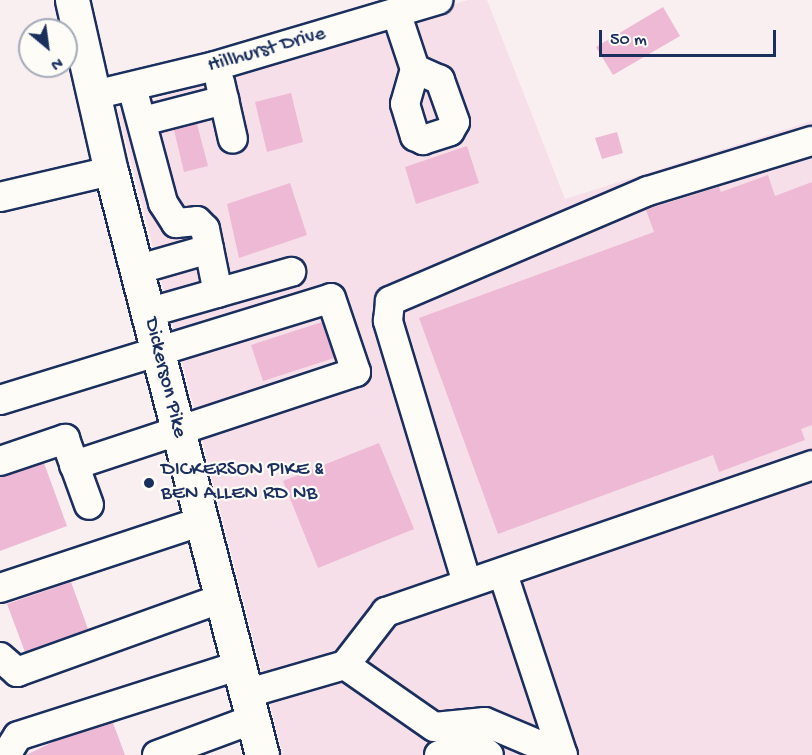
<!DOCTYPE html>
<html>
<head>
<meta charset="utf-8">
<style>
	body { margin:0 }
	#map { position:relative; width:812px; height:755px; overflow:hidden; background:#faeff0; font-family:"Gochi Hand",sans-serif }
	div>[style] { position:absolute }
	.built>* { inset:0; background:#f6dfe8 }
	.building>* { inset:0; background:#edb9d4 }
	.roads { filter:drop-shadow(2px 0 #1b2f5e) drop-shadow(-2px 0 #1b2f5e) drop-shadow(0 2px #1b2f5e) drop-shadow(0 -2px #1b2f5e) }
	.minor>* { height:28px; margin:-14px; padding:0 14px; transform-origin:14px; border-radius:14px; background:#fdfcf7 }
	.major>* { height:33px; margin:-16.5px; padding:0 16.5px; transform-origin:16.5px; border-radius:16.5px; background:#fdfcf7 }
	.dots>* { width:16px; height:16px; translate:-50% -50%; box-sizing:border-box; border:3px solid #fdfcf7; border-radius:50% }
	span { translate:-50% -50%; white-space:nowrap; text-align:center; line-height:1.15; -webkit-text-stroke:4.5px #fdfcf7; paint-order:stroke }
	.street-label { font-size:21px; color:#1b2f5e }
	.poi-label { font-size:21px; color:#1b2f5e }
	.left { translate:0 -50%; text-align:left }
	.north { position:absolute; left:18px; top:18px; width:60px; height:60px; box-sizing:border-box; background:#fdfcf7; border:2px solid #a3aaba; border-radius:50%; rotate:151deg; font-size:16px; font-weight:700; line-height:24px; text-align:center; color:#1b2f5e }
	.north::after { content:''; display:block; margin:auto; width:21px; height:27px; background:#1b2f5e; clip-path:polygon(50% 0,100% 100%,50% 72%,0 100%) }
	.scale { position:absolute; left:599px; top:30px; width:177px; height:27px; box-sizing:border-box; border:3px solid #1b2f5e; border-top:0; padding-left:8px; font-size:18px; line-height:21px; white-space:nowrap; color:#1b2f5e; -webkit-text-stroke:4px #fdfcf7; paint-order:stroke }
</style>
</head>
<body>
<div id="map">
	<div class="built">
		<div style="clip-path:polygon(468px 0,487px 0,565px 199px,812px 121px,812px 755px,283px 755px,118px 111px)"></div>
	</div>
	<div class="building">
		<div style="clip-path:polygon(663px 7px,680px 36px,613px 75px,596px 47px)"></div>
		<div style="clip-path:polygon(291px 93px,303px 142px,267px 152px,255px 102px)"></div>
		<div style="clip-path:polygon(197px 124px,208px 166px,184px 172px,174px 130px)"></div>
		<div style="clip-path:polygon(617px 132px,623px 153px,602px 159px,595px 138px)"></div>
		<div style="clip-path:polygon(467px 146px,479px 183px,416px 204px,405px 167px)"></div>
		<div style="clip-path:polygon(768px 175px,775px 196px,812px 182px,812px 425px,801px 429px,805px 440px,719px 472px,713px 455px,498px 534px,419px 318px,654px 232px,646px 210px,654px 207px,719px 187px,721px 192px)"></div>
		<div style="clip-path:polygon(290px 183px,307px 235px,239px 258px,227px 204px)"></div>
		<div style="clip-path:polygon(322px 322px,334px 358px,263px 381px,251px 345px)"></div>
		<div style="clip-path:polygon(379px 443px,414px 529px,318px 568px,283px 481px)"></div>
		<div style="clip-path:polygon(44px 463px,67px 526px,0 551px,0 477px)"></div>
		<div style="clip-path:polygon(71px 582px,88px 629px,25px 652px,7px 604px)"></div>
		<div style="clip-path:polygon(113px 723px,125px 755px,26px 755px,55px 741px)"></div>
	</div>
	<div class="roads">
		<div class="minor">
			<div style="left:397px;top:15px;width:57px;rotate:71.6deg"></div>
			<div style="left:415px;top:69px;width:36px;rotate:106deg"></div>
			<div style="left:405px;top:104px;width:34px;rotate:73deg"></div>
			<div style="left:415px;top:136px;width:9px;rotate:27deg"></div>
			<div style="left:423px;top:140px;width:28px;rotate:-18deg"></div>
			<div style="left:450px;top:131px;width:10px;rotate:-61deg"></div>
			<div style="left:455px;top:122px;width:45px;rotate:-109.7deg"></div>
			<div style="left:440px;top:80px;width:27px;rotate:-156deg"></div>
			<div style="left:220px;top:82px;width:58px;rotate:77.2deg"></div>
			<div style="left:132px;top:87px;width:120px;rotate:75deg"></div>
			<div style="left:163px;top:203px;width:24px;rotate:57deg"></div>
			<div style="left:176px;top:223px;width:21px;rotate:-5deg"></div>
			<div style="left:197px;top:221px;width:11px;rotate:45deg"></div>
			<div style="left:205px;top:229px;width:65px;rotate:78.5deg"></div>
			<div style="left:94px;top:95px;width:124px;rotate:-13.5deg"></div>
			<div style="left:215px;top:66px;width:233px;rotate:-16.5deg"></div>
			<div style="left:143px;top:121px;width:84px;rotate:-14.5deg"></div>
			<div style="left:0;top:197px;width:114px;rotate:-13.2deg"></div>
			<div style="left:136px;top:270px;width:76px;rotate:-16deg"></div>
			<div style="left:147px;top:313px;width:150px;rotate:-15.9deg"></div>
			<div style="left:0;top:400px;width:346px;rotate:-17.1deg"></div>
			<div style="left:331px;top:298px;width:78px;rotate:71.3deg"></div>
			<div style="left:356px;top:372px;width:297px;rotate:161.7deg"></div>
			<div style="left:0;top:461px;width:69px;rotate:-18.7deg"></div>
			<div style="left:65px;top:439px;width:70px;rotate:70deg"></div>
			<div style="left:503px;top:574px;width:188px;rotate:71.7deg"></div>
			<div style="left:467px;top:583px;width:274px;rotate:-106.8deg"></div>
			<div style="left:388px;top:321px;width:20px;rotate:-84deg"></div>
			<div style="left:390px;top:301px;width:280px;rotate:-23.1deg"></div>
			<div style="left:648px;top:191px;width:171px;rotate:-17deg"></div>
			<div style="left:0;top:588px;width:211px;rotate:-18.3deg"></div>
			<div style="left:0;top:657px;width:23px;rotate:41deg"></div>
			<div style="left:17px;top:672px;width:216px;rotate:-19.8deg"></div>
			<div style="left:245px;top:694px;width:104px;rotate:-16.2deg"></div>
			<div style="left:6px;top:755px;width:22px;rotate:-58deg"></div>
			<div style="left:18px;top:736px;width:231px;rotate:-17.7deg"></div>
			<div style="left:157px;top:755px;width:100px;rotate:-20.4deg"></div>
			<div style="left:439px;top:755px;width:37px;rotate:-19deg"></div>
			<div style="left:474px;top:743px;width:19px;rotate:39deg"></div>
			<div style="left:563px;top:755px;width:85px;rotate:-157.1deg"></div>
			<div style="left:485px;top:722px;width:51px;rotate:174.4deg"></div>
			<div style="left:434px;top:727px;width:108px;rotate:-145.1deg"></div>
			<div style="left:345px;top:665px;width:67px;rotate:-52.3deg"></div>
			<div style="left:386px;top:612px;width:451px;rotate:-19deg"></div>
		</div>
		<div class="major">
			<div style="left:72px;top:0;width:175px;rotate:77.2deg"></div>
			<div style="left:111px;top:171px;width:603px;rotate:75.5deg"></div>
		</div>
	</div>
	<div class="dots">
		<div style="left:149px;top:483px;background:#1b2f5e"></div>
	</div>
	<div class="street-label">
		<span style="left:267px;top:51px;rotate:-16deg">Hillhurst Drive</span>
		<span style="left:164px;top:378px;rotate:76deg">Dickerson Pike</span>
	</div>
	<div class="poi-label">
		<span class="left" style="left:161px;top:483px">DICKERSON PIKE &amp;<br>BEN ALLEN RD NB</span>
	</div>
	<div class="north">N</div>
	<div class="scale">50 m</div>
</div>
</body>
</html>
